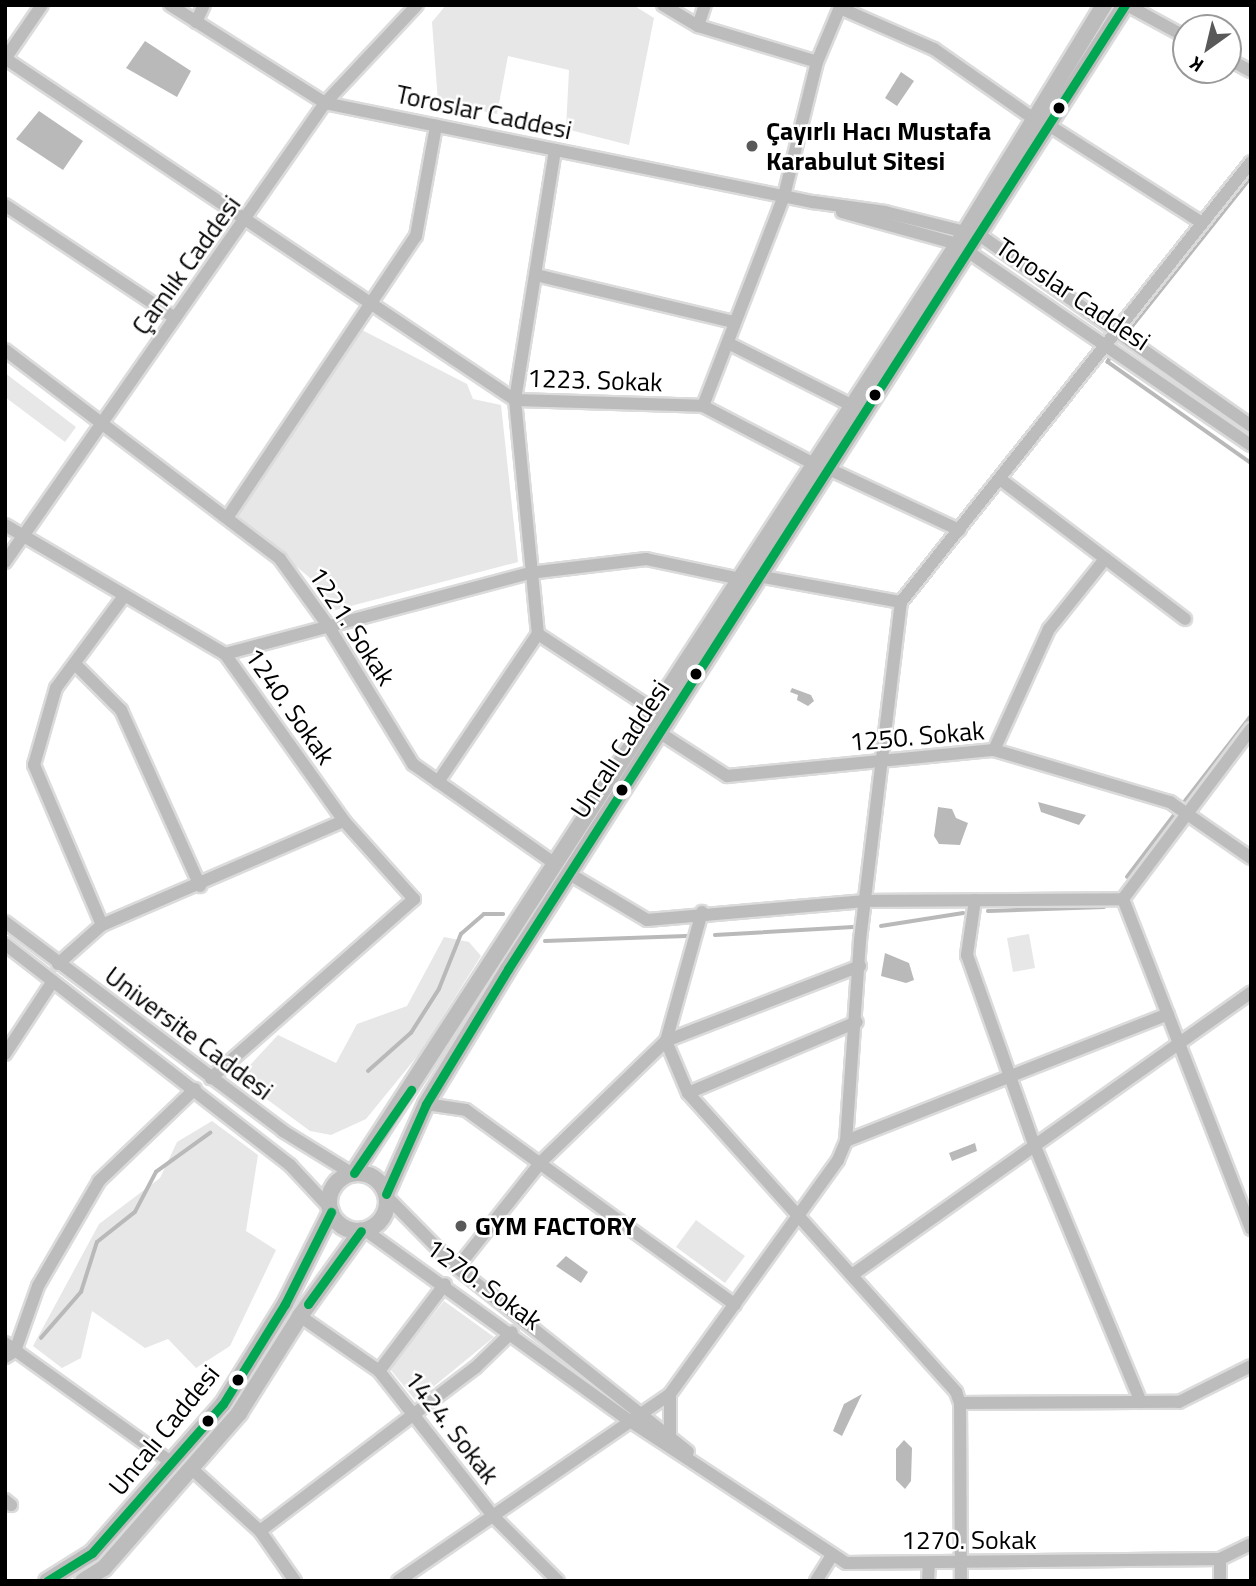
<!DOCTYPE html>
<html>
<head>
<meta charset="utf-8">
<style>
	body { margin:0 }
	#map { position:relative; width:1256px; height:1586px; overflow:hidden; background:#fff; font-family:"Titillium Web",sans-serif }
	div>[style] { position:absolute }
	.green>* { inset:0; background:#e7e7e7 }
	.water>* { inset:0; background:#b9b9b9 }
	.stream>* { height:3.5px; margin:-1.75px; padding:0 1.75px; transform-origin:1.75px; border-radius:1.75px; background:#b9b9b9 }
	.roads { filter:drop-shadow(2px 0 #dbdbdb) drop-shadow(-2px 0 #dbdbdb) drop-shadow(0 2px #dbdbdb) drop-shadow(0 -2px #dbdbdb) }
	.minor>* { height:12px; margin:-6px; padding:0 6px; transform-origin:6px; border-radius:6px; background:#bcbcbc }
	.major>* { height:16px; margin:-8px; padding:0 8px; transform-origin:8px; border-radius:8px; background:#bcbcbc }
	.major>.ring { margin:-8px; padding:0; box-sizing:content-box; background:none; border:16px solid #bcbcbc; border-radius:50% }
	.bus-1>* { height:9px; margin:-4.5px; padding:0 4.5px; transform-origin:4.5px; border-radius:4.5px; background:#00a651 }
	.dots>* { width:19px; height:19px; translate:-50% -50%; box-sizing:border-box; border:4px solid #fff; border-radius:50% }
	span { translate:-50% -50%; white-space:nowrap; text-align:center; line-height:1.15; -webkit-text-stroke:5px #fff; paint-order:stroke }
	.street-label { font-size:26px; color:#000 }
	.poi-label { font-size:26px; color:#000; font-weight:700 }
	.left { translate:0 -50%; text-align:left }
	.frame { position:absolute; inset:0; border:7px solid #000; pointer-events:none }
	.north { position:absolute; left:1172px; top:14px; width:70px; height:70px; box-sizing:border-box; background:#fff; border:2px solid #999; border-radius:50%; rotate:214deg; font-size:19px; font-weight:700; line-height:28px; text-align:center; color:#000 }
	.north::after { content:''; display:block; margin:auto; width:24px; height:32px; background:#595959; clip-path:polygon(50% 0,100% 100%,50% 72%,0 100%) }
</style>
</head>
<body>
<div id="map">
	<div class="green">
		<div style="clip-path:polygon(446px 5px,633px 5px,654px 18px,629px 145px,566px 129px,569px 70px,508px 56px,497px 114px,438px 102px,432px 22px)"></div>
		<div style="clip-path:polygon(362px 330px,467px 384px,473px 399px,501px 405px,518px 562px,332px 611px,310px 578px,237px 517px)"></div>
		<div style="clip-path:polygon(5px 373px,76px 427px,65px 442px,5px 397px)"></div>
		<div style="clip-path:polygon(1029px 934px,1035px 968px,1013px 972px,1007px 938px)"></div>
		<div style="clip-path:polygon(444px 937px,469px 942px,481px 956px,419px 1054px,366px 1119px,331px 1135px,310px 1131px,238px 1078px,278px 1035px,336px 1063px,357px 1024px,407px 1006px)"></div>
		<div style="clip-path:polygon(212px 1121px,258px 1155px,246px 1231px,276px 1250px,230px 1346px,196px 1368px,168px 1339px,145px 1348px,92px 1311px,81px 1358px,62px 1368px,33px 1346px,99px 1224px,160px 1178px,177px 1142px)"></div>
		<div style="clip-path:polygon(696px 1220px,745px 1256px,725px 1283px,676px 1247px)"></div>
		<div style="clip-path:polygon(444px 1301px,494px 1337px,416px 1401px,390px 1369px)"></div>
	</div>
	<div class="water">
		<div style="clip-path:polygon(145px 41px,191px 71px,177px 97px,126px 68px)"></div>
		<div style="clip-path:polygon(901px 72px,914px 81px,897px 106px,885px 98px)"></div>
		<div style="clip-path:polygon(39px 111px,83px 141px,63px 170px,16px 139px)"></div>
		<div style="clip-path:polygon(792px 688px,811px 695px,814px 701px,808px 706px,797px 700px,798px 695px,790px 692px)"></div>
		<div style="clip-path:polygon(1038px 802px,1086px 815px,1079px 825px,1041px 812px)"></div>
		<div style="clip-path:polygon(938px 807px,952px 809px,956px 818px,968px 823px,960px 845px,939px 844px,934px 836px)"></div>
		<div style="clip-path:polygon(885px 953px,909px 963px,914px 980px,906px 983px,881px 976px)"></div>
		<div style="clip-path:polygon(975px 1143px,977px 1151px,952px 1161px,949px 1153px)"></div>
		<div style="clip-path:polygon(566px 1256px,588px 1272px,581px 1283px,556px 1266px)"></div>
		<div style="clip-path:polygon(862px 1394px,842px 1436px,833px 1431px,844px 1404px)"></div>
		<div style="clip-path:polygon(904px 1440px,912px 1448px,911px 1481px,905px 1489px,896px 1480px,896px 1449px)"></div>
	</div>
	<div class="stream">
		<div style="left:1129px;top:330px;width:196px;rotate:-51.4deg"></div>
		<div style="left:1112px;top:355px;width:8px;rotate:120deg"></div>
		<div style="left:1108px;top:362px;width:175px;rotate:35.2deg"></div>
		<div style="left:1185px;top:801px;width:108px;rotate:-52.2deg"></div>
		<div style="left:1127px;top:877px;width:78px;rotate:-52.8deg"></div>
		<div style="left:988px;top:911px;width:116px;rotate:-2deg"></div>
		<div style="left:881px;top:926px;width:83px;rotate:-9deg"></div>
		<div style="left:715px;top:935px;width:138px;rotate:-3.3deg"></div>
		<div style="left:545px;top:941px;width:141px;rotate:-2deg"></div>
		<div style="left:368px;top:1071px;width:57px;rotate:-41.5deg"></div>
		<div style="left:411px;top:1033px;width:52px;rotate:-57.5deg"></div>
		<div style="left:439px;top:989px;width:59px;rotate:-68.2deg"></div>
		<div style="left:461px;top:934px;width:30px;rotate:-41deg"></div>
		<div style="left:484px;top:914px;width:19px"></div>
		<div style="left:41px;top:1338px;width:61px;rotate:-49deg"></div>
		<div style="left:81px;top:1292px;width:52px;rotate:-72.3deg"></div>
		<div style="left:97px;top:1242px;width:48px;rotate:-38.3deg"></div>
		<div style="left:135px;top:1212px;width:45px;rotate:-62.3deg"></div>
		<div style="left:156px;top:1172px;width:67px;rotate:-35.8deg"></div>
	</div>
	<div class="roads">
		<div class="minor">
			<div style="left:170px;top:5px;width:183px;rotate:32.3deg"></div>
			<div style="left:325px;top:103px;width:498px;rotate:11.5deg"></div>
			<div style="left:813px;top:202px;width:73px;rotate:7.9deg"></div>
			<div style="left:885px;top:212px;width:99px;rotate:14deg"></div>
			<div style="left:981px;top:236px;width:330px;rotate:35.1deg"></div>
			<div style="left:663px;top:5px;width:41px;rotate:31deg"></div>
			<div style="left:698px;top:26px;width:124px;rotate:16.8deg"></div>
			<div style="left:1127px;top:5px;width:67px;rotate:28.5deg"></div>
			<div style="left:840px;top:8px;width:103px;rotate:23.6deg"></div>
			<div style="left:934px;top:49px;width:122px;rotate:35deg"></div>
			<div style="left:196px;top:22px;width:19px;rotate:-65deg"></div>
			<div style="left:698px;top:26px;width:22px;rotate:-72deg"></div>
			<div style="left:5px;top:59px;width:65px;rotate:-55.6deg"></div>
			<div style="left:6px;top:59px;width:613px;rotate:33.82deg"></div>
			<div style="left:515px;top:400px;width:188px;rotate:1.8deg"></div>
			<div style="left:703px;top:406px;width:125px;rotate:27.6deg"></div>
			<div style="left:1228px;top:59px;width:26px;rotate:28deg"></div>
			<div style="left:1050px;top:126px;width:180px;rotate:32.5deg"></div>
			<div style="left:555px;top:150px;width:253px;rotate:99.1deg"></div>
			<div style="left:515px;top:400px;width:235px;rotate:84.4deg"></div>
			<div style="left:538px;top:634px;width:139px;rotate:33.2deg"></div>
			<div style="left:5px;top:205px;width:204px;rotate:33.6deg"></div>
			<div style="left:842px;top:212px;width:119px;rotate:15.5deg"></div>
			<div style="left:957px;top:244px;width:356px;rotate:34.4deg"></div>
			<div style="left:536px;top:275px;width:204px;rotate:13.4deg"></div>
			<div style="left:728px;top:343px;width:138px;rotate:26.8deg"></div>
			<div style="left:5px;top:350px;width:345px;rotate:37.2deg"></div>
			<div style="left:280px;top:559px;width:84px;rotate:54.2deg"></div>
			<div style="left:329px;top:627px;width:161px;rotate:58.5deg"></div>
			<div style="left:413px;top:764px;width:172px;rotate:35.1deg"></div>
			<div style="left:703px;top:406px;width:225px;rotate:-68.9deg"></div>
			<div style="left:784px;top:196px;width:138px;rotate:-76.2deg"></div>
			<div style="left:817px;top:62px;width:62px;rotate:-67.2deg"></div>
			<div style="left:829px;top:469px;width:144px;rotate:25.1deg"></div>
			<div style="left:1000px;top:479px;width:232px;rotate:37.1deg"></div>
			<div style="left:227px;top:518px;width:339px;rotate:-56.2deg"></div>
			<div style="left:416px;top:236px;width:112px;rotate:-79.7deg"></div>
			<div style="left:5px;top:525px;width:255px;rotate:30.4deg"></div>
			<div style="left:225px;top:654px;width:205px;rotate:54.5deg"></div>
			<div style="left:344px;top:821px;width:105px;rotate:48.1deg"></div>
			<div style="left:414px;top:899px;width:271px;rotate:138.6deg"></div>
			<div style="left:5px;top:562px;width:560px;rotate:-55.12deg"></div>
			<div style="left:325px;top:103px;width:134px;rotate:-46.8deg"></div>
			<div style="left:763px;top:577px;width:140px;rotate:10.3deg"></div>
			<div style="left:225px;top:654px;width:315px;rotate:-14.9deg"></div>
			<div style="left:529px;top:573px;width:118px;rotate:-6.8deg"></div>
			<div style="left:646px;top:559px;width:96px;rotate:12deg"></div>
			<div style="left:75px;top:664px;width:65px;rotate:45deg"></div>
			<div style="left:121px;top:710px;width:193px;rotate:65.8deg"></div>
			<div style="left:1251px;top:729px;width:213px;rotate:127deg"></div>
			<div style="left:1123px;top:899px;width:354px;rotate:68.8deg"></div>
			<div style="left:660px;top:733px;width:80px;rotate:32.7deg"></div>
			<div style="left:727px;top:776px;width:268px;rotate:-5.6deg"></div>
			<div style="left:994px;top:750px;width:184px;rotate:16.5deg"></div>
			<div style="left:1170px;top:802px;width:98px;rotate:34.7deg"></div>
			<div style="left:994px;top:750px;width:133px;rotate:-65.6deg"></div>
			<div style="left:1049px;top:629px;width:90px;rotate:-51.3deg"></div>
			<div style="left:438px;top:782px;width:179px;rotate:-56deg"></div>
			<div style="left:568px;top:873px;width:92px;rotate:30.7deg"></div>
			<div style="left:647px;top:920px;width:219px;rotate:-5deg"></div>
			<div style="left:865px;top:901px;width:258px;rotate:-0.4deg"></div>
			<div style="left:975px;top:900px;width:56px;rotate:98.3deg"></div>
			<div style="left:967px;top:955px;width:201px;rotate:70.5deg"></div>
			<div style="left:1034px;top:1144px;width:279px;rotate:67.5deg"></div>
			<div style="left:5px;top:922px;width:348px;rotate:36.9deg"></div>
			<div style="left:283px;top:1131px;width:80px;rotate:31.7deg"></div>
			<div style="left:102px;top:925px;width:174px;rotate:-113deg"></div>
			<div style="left:34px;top:765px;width:80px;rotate:-74.1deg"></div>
			<div style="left:56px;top:688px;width:114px;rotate:-53.5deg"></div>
			<div style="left:5px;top:944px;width:361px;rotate:37.8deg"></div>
			<div style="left:290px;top:1165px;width:59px;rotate:47.1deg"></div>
			<div style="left:58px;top:964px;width:59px;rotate:-41.6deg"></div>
			<div style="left:102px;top:925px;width:263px;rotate:-23.3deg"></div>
			<div style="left:860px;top:966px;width:208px;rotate:158.9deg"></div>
			<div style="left:666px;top:1041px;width:56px;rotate:67.1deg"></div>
			<div style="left:688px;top:1093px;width:402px;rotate:48.1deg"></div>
			<div style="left:956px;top:1392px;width:12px;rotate:70deg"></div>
			<div style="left:960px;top:1403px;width:178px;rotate:89.7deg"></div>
			<div style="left:5px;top:1054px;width:87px;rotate:-56.7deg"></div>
			<div style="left:688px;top:1093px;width:183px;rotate:-22.8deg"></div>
			<div style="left:426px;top:1104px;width:40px;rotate:8.5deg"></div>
			<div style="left:466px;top:1110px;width:332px;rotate:35.9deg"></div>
			<div style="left:846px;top:1141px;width:346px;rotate:-21.5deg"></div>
			<div style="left:388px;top:1198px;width:98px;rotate:45.4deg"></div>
			<div style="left:457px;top:1268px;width:295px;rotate:38.5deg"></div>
			<div style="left:365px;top:1230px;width:327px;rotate:35.8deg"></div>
			<div style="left:630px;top:1421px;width:258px;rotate:33.3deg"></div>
			<div style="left:846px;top:1563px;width:374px;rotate:-0.6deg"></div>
			<div style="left:1220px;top:1559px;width:34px;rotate:-26deg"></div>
			<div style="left:457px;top:1268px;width:135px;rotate:-51.6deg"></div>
			<div style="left:541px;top:1162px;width:174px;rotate:-44.1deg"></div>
			<div style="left:666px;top:1041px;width:134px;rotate:-74.4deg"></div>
			<div style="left:852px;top:1275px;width:489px;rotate:-35.3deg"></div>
			<div style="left:300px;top:1316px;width:96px;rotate:34.8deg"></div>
			<div style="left:379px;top:1371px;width:184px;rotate:51.8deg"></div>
			<div style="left:493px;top:1516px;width:92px;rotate:45deg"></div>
			<div style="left:5px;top:1343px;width:206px;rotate:35.7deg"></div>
			<div style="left:5px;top:1357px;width:12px;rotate:-31deg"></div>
			<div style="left:15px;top:1351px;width:69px;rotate:-70.5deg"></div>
			<div style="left:38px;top:1286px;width:121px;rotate:-59.8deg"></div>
			<div style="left:99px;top:1181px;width:133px;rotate:-43.8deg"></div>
			<div style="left:379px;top:1371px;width:109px;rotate:-52.8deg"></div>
			<div style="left:960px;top:1403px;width:219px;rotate:-0.3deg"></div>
			<div style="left:1179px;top:1402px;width:80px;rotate:-26.6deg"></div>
			<div style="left:670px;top:1435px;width:41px;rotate:-90deg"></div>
			<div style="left:192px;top:1469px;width:92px;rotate:42.4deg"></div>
			<div style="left:260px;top:1531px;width:61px;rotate:55deg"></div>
			<div style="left:5px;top:1500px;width:8px;rotate:40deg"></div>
			<div style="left:260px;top:1531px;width:271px;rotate:-37.2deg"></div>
			<div style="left:476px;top:1367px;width:50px;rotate:-44.2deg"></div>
			<div style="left:1220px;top:1559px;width:22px;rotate:90deg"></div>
			<div style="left:398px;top:1581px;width:330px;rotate:-34.5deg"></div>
			<div style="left:670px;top:1394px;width:288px;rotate:-54.3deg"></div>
			<div style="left:838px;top:1160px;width:21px;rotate:-67deg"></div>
			<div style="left:846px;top:1141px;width:201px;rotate:-86deg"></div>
			<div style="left:860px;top:940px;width:340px;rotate:-83.1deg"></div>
			<div style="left:901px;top:602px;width:562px;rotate:-51.5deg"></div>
			<div style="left:816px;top:1581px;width:28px;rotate:-58deg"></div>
			<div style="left:928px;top:1581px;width:17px;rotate:-87deg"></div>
		</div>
		<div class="major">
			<div class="ring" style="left:329px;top:1173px;width:42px;height:42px"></div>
			<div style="left:354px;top:1173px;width:1123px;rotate:-56.99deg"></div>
			<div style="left:966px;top:231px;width:265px;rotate:-58.6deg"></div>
			<div style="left:386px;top:1194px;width:98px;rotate:-66deg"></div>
			<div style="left:426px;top:1104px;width:158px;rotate:-58.7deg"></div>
			<div style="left:508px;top:969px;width:1145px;rotate:-57.38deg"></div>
			<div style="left:47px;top:1581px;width:53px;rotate:-31.9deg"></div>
			<div style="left:92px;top:1553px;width:198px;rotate:-48.7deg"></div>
			<div style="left:223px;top:1404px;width:118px;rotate:-58.2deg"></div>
			<div style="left:285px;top:1304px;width:103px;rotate:-63.4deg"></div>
			<div style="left:83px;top:1581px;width:25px;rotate:-32deg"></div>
			<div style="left:104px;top:1568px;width:206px;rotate:-48.9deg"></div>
			<div style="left:239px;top:1413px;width:115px;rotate:-57.8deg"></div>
			<div style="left:300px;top:1316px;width:105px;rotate:-54.3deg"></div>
		</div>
	</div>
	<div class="bus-1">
		<div style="left:354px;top:1173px;width:101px;rotate:-55.5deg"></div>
		<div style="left:386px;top:1194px;width:98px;rotate:-66deg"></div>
		<div style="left:426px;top:1104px;width:158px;rotate:-58.7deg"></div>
		<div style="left:508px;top:969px;width:1145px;rotate:-57.38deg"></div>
		<div style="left:308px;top:1304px;width:90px;rotate:-54deg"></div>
		<div style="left:47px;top:1581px;width:53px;rotate:-31.9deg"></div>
		<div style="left:92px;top:1553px;width:198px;rotate:-48.7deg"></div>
		<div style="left:223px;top:1404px;width:118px;rotate:-58.2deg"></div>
		<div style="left:285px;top:1304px;width:103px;rotate:-63.4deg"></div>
	</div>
	<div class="dots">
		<div style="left:1059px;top:108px;background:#000"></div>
		<div style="left:752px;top:146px;background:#595959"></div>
		<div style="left:875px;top:395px;background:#000"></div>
		<div style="left:696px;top:674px;background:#000"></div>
		<div style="left:622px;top:790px;background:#000"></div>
		<div style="left:461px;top:1226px;background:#595959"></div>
		<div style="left:238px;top:1380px;background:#000"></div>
		<div style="left:208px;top:1421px;background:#000"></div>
	</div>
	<div class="street-label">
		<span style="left:484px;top:112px;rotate:12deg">Toroslar Caddesi</span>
		<span style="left:186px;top:265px;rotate:-54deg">Çamlık Caddesi</span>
		<span style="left:1073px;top:294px;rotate:34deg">Toroslar Caddesi</span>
		<span style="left:595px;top:380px;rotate:2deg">1223. Sokak</span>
		<span style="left:352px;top:626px;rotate:57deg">1221. Sokak</span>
		<span style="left:290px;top:706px;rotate:55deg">1240. Sokak</span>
		<span style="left:917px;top:736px;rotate:-5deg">1250. Sokak</span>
		<span style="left:620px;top:749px;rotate:-57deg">Uncalı Caddesi</span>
		<span style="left:189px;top:1033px;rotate:37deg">Universite Caddesi</span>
		<span style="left:484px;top:1284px;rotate:36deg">1270. Sokak</span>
		<span style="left:452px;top:1427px;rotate:52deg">1424. Sokak</span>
		<span style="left:164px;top:1430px;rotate:-51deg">Uncalı Caddesi</span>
		<span style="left:969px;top:1540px">1270. Sokak</span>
	</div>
	<div class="poi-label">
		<span class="left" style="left:766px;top:146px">Çayırlı Hacı Mustafa<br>Karabulut Sitesi</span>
		<span class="left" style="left:475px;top:1226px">GYM FACTORY</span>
	</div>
	<div class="frame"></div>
	<div class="north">K</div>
</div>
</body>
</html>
